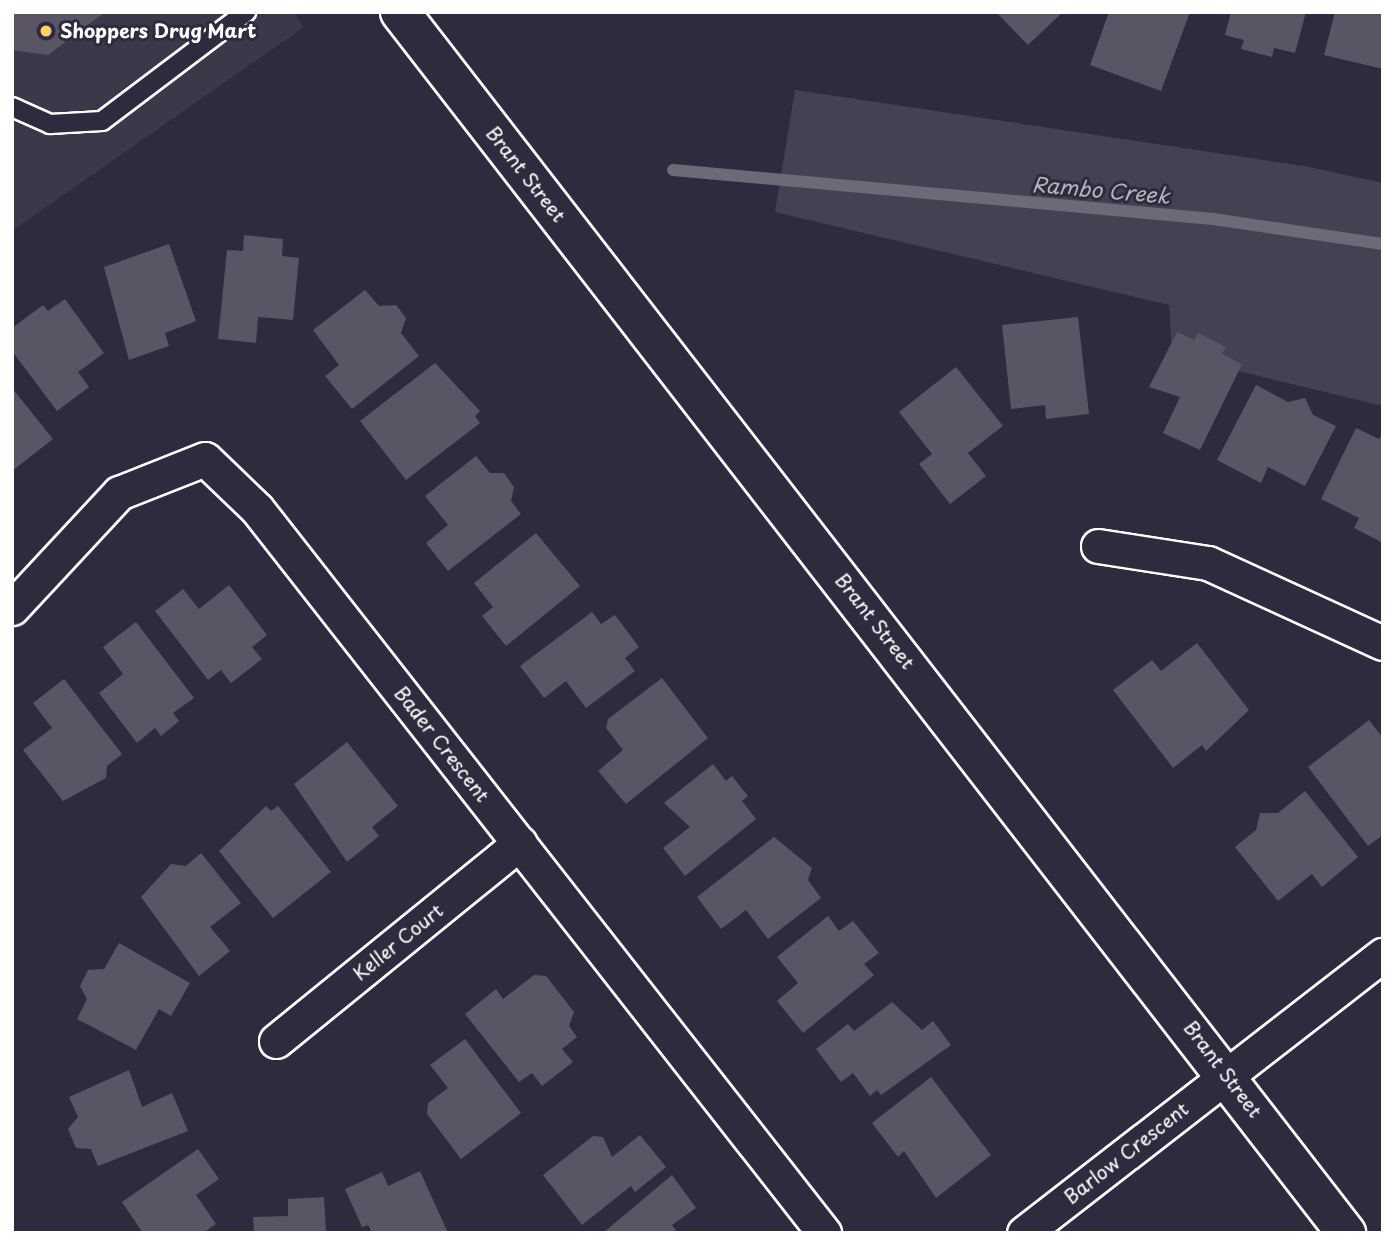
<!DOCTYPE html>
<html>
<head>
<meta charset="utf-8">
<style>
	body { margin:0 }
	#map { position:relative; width:1395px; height:1245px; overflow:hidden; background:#2f2a3d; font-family:"Playpen Sans",sans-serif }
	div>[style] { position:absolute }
	.built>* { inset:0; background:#3c3749 }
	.green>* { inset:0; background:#464152 }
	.stream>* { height:12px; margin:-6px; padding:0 6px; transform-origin:6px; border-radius:6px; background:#6d6a77 }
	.building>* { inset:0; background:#595564 }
	.roads { filter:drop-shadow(2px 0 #fff) drop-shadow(-2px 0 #fff) drop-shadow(0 2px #fff) drop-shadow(0 -2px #fff) }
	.lane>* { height:18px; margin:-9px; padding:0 9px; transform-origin:9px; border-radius:9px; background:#2f2a3d }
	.street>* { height:33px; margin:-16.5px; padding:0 16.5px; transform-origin:16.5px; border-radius:16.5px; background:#2f2a3d }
	.primary>* { height:38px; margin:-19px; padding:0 19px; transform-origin:19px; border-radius:19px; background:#2f2a3d }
	.dots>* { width:19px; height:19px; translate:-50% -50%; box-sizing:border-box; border:4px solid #2f2a3d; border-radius:50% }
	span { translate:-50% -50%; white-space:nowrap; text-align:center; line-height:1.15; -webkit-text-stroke:6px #2f2a3d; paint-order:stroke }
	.poi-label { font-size:19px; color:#fff; font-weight:700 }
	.left { translate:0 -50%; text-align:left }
	.street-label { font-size:19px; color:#fff }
	.water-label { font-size:21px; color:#b6b4bb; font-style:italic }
	.frame { position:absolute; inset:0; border:14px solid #fff; pointer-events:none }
</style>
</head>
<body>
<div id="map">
	<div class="built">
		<div style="clip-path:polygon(12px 12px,293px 12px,304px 27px,12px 231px)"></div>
	</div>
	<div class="green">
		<div style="clip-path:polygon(795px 90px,1304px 166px,1383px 183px,1383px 406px,1172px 355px,1169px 305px,775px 212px)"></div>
	</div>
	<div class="stream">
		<div style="left:673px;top:170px;width:542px;rotate:5.18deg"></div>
		<div style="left:1213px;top:219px;width:172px;rotate:8.4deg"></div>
	</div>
	<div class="building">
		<div style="clip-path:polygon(12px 12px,105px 12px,48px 55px,12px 50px)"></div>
		<div style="clip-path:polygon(996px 12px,1063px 12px,1028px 45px)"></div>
		<div style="clip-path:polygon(1109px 12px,1190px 12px,1161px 91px,1090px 65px)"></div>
		<div style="clip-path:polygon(1231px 12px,1306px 12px,1295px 53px,1274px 48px,1272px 57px,1241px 49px,1244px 40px,1225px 35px)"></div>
		<div style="clip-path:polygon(1335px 12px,1383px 12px,1383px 69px,1324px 55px)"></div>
		<div style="clip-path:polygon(244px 235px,283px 239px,282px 256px,299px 258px,293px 320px,258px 317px,256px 343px,218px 339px,227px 250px,243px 251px)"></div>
		<div style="clip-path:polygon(169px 244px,196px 321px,165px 333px,169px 346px,129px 360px,104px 267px)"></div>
		<div style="clip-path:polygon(365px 290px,379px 306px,396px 305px,406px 318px,401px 333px,419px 356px,352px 409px,325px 376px,339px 365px,313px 330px)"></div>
		<div style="clip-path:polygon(65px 299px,104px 353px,78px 372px,89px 387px,57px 411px,12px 351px,12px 328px,43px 305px,48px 311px)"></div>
		<div style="clip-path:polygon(1078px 317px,1089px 414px,1046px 419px,1045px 405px,1011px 409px,1002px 325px)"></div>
		<div style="clip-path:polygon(1177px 332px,1194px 340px,1198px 333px,1226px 347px,1222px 354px,1242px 364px,1200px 450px,1163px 433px,1180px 397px,1149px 387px)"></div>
		<div style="clip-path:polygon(435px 363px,480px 411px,475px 416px,480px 423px,406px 480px,360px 421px)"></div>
		<div style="clip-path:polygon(956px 367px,1003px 426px,968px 453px,986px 476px,950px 504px,919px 464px,932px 454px,899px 412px)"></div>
		<div style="clip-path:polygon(1256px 385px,1288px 402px,1305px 398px,1313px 415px,1336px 426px,1305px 486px,1268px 467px,1261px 483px,1217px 460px)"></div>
		<div style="clip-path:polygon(12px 388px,53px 439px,12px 471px)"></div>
		<div style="clip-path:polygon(1356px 428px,1379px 439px,1383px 431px,1383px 543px,1354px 528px,1359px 518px,1321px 499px)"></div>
		<div style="clip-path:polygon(476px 456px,490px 473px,504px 473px,514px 487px,511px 501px,521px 514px,448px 571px,426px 543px,448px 525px,425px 496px)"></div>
		<div style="clip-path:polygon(536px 533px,580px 586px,506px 646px,482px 616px,493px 607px,474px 583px)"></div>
		<div style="clip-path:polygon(229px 585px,267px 635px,252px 647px,262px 659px,231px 683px,221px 670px,208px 680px,155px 611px,183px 589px,199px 609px)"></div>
		<div style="clip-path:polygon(592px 612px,601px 624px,615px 615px,639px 647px,625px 658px,635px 671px,586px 708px,566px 681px,544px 698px,520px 666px)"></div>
		<div style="clip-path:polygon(136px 622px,194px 698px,173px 713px,179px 721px,161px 736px,155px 728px,137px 743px,99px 693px,123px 674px,103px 647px)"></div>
		<div style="clip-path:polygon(1197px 643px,1249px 710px,1206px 751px,1202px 745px,1173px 768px,1113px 690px,1152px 660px,1161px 671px)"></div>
		<div style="clip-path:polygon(662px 678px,708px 738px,626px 804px,598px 771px,623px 750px,606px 728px,608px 719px)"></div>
		<div style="clip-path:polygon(64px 679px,122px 754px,107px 766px,106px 778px,63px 801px,23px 750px,52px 728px,33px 703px)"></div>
		<div style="clip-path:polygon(1369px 720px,1383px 738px,1383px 835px,1368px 846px,1308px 767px)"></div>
		<div style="clip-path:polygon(347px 742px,398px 806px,372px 827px,379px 836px,347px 862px,294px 784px)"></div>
		<div style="clip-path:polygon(713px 764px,726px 781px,732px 776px,748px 796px,742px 801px,756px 819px,685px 876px,663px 848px,690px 827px,664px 803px)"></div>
		<div style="clip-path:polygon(1305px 791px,1358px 857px,1322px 887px,1312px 874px,1278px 901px,1235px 847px,1256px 830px,1260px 813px,1278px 813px)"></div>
		<div style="clip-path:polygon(266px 806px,271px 811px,278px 806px,331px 872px,273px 918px,219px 851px)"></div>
		<div style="clip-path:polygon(774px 837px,812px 868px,808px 880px,821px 898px,768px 939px,746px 910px,721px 929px,697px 897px)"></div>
		<div style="clip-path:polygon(201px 853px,241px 903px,210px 927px,230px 951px,199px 976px,141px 897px,171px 864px,186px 866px)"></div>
		<div style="clip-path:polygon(828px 916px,839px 931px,853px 921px,879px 953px,864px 964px,874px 975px,803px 1033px,777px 1001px,798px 983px,777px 957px)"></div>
		<div style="clip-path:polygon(119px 943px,190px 983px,171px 1016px,159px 1009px,136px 1050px,77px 1019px,87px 999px,80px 986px,88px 970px,104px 969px)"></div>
		<div style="clip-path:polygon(534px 975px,546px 976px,574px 1012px,569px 1026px,577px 1037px,562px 1049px,573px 1062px,542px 1086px,532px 1073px,519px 1082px,465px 1014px,496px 989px,503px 999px)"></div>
		<div style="clip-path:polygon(892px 1002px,922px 1030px,933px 1021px,951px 1045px,881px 1095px,877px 1090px,870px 1096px,853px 1073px,841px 1082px,816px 1049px,848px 1024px,854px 1031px)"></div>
		<div style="clip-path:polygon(465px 1039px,521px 1113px,461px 1159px,427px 1114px,428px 1103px,448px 1088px,430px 1065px)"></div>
		<div style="clip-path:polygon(129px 1070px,142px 1107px,172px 1093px,188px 1131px,98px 1166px,91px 1149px,76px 1148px,68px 1129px,78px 1117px,69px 1097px)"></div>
		<div style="clip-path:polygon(931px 1077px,991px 1155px,936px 1198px,904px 1151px,898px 1157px,872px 1123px)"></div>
		<div style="clip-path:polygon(640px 1135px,666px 1167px,635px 1192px,631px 1186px,582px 1225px,543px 1175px,593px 1136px,603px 1137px,612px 1157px)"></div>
		<div style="clip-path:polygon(198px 1149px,219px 1179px,196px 1195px,216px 1224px,203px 1233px,143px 1233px,122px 1202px)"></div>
		<div style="clip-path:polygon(420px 1171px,448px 1233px,372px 1233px,368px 1225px,362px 1227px,345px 1189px,382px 1172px,388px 1186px)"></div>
		<div style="clip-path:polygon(672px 1175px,696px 1208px,672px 1225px,678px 1233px,603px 1233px)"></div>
		<div style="clip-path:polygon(324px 1197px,326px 1233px,254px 1233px,253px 1217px,288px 1216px,288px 1199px)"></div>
	</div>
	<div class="roads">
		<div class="lane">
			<div style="left:12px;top:107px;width:42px;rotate:24.1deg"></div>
			<div style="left:50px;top:124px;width:52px;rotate:-3.3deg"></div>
			<div style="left:102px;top:121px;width:181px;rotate:-37.1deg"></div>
		</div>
		<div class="street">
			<div style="left:1098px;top:546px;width:111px;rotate:8.8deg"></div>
			<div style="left:1208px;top:563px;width:192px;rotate:24.6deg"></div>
			<div style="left:12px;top:608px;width:157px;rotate:-47.1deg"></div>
			<div style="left:119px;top:493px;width:92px;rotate:-21.6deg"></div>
			<div style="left:205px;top:459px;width:72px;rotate:43.9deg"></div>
			<div style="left:257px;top:509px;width:920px;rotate:51.93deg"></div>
			<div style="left:276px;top:1041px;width:314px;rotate:-39.1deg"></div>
			<div style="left:1024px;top:1233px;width:454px;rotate:-37.8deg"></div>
		</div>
		<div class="primary">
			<div style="left:400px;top:12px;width:1545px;rotate:52.23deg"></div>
		</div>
	</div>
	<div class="dots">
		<div style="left:46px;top:31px;background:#ffd166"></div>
	</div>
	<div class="poi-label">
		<span class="left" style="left:60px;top:31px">Shoppers Drug Mart</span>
	</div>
	<div class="street-label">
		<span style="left:526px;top:174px;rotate:52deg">Brant Street</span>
		<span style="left:875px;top:621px;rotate:52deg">Brant Street</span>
		<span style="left:442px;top:744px;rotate:52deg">Bader Crescent</span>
		<span style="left:398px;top:942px;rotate:-39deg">Keller Court</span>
		<span style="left:1223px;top:1069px;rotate:53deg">Brant Street</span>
		<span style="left:1126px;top:1153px;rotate:-38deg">Barlow Crescent</span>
	</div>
	<div class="water-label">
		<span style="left:1101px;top:189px;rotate:5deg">Rambo Creek</span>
	</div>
	<div class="frame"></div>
</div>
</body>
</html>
